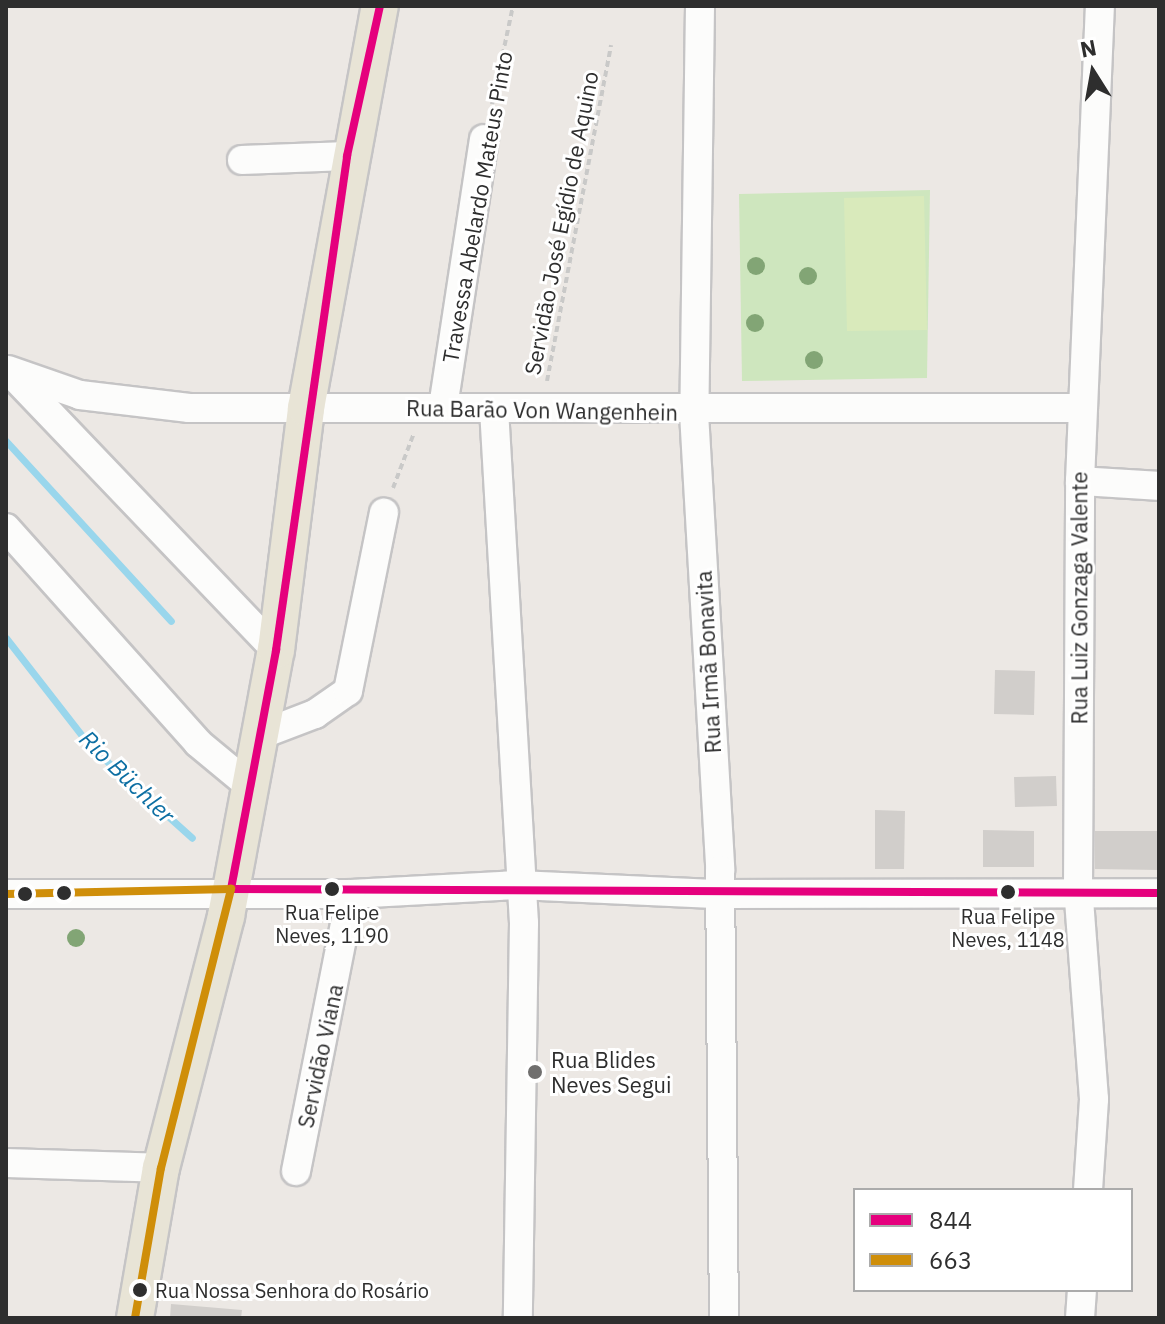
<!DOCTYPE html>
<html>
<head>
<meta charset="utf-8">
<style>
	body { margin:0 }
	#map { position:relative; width:1165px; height:1324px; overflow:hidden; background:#ece8e4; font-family:"IBM Plex Sans",sans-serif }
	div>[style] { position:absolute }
	.green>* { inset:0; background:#cee6be }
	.pitch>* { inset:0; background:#d9eabb }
	.stream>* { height:7px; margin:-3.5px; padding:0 3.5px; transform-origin:3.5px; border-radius:3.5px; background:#99d6ec }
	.building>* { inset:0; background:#d1cecb }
	.path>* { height:4px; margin-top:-2px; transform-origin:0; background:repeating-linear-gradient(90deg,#c9c9c8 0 6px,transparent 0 10px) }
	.roads { filter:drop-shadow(2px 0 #c5c4c5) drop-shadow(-2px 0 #c5c4c5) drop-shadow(0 2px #c5c4c5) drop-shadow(0 -2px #c5c4c5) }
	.minor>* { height:28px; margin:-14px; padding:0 14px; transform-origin:14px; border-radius:14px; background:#fcfcfb }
	.major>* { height:36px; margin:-18px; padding:0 18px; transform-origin:18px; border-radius:18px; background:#e8e4d6 }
	.bus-1>* { height:8px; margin:-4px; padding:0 4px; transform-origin:4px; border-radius:4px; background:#e5007d }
	.bus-2>* { height:8px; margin:-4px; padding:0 4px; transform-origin:4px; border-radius:4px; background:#cf8e09 }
	.trees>* { width:18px; height:18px; margin:-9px; border-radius:50%; background:#82a575 }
	.dots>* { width:22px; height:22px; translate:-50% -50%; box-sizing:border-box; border:4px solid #fff; border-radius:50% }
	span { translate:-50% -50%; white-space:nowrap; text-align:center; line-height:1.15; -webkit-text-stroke:6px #fff; paint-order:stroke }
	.bus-label { font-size:20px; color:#2e2e2e }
	.left { translate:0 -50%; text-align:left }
	.street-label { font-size:22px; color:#2e2e2e }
	.poi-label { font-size:22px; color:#2e2e2e }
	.water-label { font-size:24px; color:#0d6fa3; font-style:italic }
	.frame { position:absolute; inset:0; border:8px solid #2e2e2e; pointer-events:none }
	.legend { position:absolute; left:853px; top:1188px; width:280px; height:104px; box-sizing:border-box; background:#fff; border:2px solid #ababab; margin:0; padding:10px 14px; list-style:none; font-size:24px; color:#2e2e2e }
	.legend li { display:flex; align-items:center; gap:16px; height:40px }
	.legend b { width:40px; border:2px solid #ababab }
	.north { position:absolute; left:1053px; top:32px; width:80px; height:80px; -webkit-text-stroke:6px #fff; paint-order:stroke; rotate:349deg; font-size:22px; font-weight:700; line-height:32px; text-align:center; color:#2e2e2e }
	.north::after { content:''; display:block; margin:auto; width:28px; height:36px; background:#2e2e2e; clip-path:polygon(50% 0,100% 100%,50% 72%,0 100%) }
</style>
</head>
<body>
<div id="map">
	<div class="green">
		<div style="clip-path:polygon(930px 190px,927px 378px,742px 381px,739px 194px)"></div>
	</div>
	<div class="pitch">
		<div style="clip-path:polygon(924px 196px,927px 330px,847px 331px,844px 198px)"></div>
	</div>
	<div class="stream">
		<div style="left:6px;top:441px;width:244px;rotate:47.5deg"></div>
		<div style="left:6px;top:638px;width:137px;rotate:52.1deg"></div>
		<div style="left:90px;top:746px;width:137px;rotate:42deg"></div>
	</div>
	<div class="building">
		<div style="clip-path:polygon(995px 670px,1035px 671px,1034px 715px,994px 714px)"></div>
		<div style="clip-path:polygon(1056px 776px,1057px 806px,1015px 807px,1014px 777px)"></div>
		<div style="clip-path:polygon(875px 810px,905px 811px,904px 869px,875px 869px)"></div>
		<div style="clip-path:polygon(983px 830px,1034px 831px,1034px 867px,983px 867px)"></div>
		<div style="clip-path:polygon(1095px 831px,1159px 831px,1159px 870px,1095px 869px)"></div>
		<div style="clip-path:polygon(171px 1304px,242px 1310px,241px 1318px,170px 1318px)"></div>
	</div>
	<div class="path">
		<div style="left:490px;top:114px;width:110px;rotate:-78deg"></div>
		<div style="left:547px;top:381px;width:342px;rotate:-79.2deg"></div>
		<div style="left:393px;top:488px;width:59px;rotate:-69.1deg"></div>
	</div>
	<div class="roads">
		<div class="minor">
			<div style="left:700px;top:6px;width:407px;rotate:90.8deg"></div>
			<div style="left:694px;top:413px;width:458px;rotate:86.7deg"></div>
			<div style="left:720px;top:870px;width:448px;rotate:89.5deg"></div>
			<div style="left:242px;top:160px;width:105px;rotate:-2.2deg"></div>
			<div style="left:8px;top:370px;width:76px;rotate:19.1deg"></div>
			<div style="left:80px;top:395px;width:110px;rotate:6.8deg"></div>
			<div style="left:189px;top:408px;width:892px"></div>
			<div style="left:11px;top:373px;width:383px;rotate:46.3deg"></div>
			<div style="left:443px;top:407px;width:271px;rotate:-81.3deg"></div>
			<div style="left:494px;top:409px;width:515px;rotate:86.66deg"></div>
			<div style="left:524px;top:923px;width:395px;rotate:90.9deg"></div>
			<div style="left:1080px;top:481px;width:79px;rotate:3.6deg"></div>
			<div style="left:6px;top:528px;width:288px;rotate:48.2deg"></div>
			<div style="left:198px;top:743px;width:67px;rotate:39.6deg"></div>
			<div style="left:260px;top:735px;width:59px;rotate:-20.9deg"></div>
			<div style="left:315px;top:714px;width:40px;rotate:-34.9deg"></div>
			<div style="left:348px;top:691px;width:182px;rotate:-78.6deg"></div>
			<div style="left:6px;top:894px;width:345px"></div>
			<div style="left:351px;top:894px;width:167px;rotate:-3.1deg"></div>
			<div style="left:518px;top:885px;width:202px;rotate:2.6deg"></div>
			<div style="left:720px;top:894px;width:439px;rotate:-0.1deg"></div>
			<div style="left:6px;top:1163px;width:155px;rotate:1.8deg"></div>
			<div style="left:296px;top:1171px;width:282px;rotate:-78.8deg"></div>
			<div style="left:1088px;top:1190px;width:91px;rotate:-86.2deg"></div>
			<div style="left:1094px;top:1099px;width:212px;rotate:-94.3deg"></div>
			<div style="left:1078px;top:888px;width:407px;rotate:-89.7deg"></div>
			<div style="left:1080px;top:481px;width:475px;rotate:-87.6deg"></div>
			<div style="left:1080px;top:1318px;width:28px;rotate:-86deg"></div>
		</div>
		<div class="major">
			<div style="left:135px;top:1318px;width:152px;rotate:-80.2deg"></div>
			<div style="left:161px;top:1168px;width:260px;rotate:-75.5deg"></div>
			<div style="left:226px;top:916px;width:271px;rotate:-79.4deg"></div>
			<div style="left:276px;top:650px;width:244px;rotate:-82.9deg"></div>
			<div style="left:306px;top:408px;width:409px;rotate:-79.6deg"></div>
		</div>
	</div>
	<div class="bus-1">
		<div style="left:231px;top:889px;width:928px;rotate:0.25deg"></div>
		<div style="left:231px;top:889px;width:243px;rotate:-79.3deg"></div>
		<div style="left:276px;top:650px;width:499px;rotate:-81.8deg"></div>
		<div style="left:347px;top:156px;width:154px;rotate:-77.6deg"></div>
	</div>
	<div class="bus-2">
		<div style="left:6px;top:894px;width:225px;rotate:-1.3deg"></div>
		<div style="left:135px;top:1318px;width:152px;rotate:-80.2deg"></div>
		<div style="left:161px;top:1168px;width:288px;rotate:-75.9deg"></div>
	</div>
	<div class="trees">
		<div style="left:756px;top:266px"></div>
		<div style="left:808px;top:276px"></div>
		<div style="left:755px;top:323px"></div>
		<div style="left:814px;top:360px"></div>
		<div style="left:76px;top:938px"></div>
	</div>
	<div class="dots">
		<div style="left:332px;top:889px;background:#2e2e2e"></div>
		<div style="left:1008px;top:892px;background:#2e2e2e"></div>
		<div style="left:64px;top:893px;background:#2e2e2e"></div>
		<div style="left:25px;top:894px;background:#2e2e2e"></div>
		<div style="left:535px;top:1072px;background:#706f6e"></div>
		<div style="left:140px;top:1290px;background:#2e2e2e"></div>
	</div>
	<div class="bus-label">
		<span style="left:332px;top:924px">Rua Felipe<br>Neves, 1190</span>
		<span style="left:1008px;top:928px">Rua Felipe<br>Neves, 1148</span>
		<span class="left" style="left:155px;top:1290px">Rua Nossa Senhora do Rosário</span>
	</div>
	<div class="street-label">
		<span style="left:477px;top:207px;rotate:-80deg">Travessa Abelardo Mateus Pinto</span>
		<span style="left:561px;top:223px;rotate:-79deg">Servidão José Egídio de Aquino</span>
		<span style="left:542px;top:410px;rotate:1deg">Rua Barão Von Wangenhein</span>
		<span style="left:1079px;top:598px;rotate:-90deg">Rua Luiz Gonzaga Valente</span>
		<span style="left:708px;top:662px;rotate:-93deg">Rua Irmã Bonavita</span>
		<span style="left:320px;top:1056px;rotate:-78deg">Servidão Viana</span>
	</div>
	<div class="poi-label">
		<span class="left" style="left:551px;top:1072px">Rua Blides<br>Neves Segui</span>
	</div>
	<div class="water-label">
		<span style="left:127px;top:777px;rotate:44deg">Rio Büchler</span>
	</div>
	<div class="frame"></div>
	<ul class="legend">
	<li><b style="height:10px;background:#e5007d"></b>844</li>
	<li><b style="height:10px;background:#cf8e09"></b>663</li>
	</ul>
	<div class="north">N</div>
</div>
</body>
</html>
